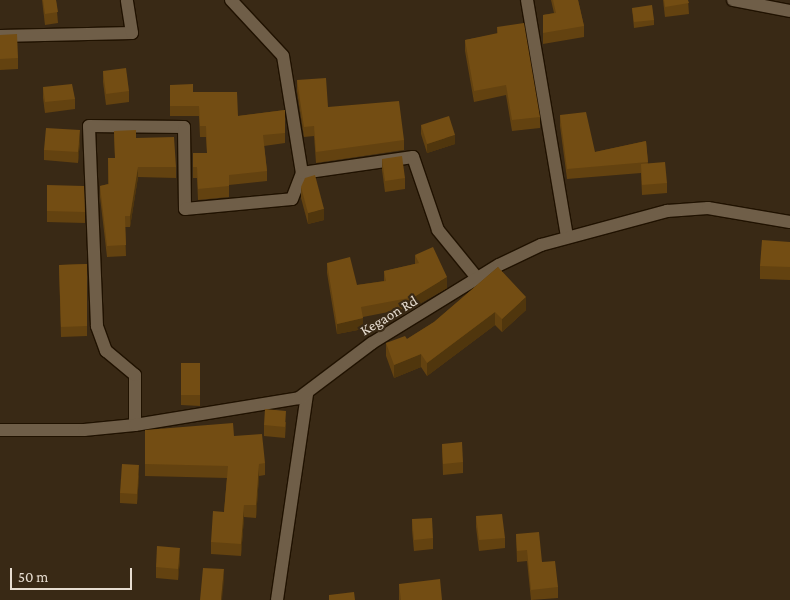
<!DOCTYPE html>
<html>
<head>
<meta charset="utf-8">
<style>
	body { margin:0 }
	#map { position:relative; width:790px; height:600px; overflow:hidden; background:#392915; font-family:"Crimson Pro",serif }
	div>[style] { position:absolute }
	.roads { filter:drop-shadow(1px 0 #201200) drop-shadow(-1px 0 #201200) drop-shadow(0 1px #201200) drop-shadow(0 -1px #201200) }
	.street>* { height:12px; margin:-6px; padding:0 6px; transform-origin:6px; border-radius:6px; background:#6f5e48 }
	.secondary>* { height:12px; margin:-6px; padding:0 6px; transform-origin:6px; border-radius:6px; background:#6f5e48 }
	.wall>* { inset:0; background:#634210 }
	.shaded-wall>* { inset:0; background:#50360d }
	.building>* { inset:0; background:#734d13 }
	span { translate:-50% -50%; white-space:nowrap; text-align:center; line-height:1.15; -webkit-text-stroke:4.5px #392915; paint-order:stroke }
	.street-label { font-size:15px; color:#e7ddd1 }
	.scale { position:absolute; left:10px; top:568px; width:122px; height:22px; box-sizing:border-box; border:2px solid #e7ddd1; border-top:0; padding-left:6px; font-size:15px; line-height:18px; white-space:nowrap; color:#e7ddd1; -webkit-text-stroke:4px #392915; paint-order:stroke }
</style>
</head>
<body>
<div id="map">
	<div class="roads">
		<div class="street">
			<div style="left:231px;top:0;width:76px;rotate:47.1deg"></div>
			<div style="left:283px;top:56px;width:119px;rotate:80.8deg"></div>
			<div style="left:527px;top:0;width:240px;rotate:80.4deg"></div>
			<div style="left:733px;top:0;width:58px;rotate:10.9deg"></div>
			<div style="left:0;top:36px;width:132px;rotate:-1.3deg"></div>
			<div style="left:132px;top:33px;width:33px;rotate:-99deg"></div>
			<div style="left:135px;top:425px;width:50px;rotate:-90deg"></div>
			<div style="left:135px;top:375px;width:38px;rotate:-140deg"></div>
			<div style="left:106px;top:351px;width:27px;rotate:-110deg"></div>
			<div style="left:97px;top:326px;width:200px;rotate:-92.3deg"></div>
			<div style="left:89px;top:126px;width:95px;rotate:0.6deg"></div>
			<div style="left:184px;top:127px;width:82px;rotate:89.3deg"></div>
			<div style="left:185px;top:209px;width:107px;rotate:-5.3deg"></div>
			<div style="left:292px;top:199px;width:28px;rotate:-69deg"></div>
			<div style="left:302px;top:173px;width:112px;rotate:-8.2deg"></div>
			<div style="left:413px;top:157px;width:77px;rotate:71.1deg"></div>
			<div style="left:438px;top:230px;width:63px;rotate:50.8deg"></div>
			<div style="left:277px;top:600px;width:208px;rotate:-81.7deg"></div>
		</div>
		<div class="secondary">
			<div style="left:0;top:430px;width:84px"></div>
			<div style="left:84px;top:430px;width:51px;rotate:-5.6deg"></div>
			<div style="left:135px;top:425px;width:166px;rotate:-9.3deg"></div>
			<div style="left:299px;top:398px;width:91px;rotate:-37deg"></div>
			<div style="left:372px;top:343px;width:149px;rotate:-31.6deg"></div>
			<div style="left:499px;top:265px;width:47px;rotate:-25.5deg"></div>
			<div style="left:541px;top:245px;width:131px;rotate:-15.1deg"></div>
			<div style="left:667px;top:211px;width:41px;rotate:-4.2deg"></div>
			<div style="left:708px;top:208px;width:83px;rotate:9.7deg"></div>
		</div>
	</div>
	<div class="wall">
		<div style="clip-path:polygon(42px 0,56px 0,58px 23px,45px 25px)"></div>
		<div style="clip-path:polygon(551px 0,578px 0,584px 26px,584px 37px,543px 44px,543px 15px,554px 13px)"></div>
		<div style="clip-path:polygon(663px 0,688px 0,689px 14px,665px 17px)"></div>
		<div style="clip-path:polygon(632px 8px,654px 20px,654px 25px,634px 28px)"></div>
		<div style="clip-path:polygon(497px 27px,540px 117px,540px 128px,512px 131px,506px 95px,474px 102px,465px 51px,465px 40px,497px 34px)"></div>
		<div style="clip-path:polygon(0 35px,18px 58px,18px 69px,0 70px)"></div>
		<div style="clip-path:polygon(103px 71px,129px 91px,129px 102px,106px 105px,103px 82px)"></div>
		<div style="clip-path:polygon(297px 80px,328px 107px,404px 140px,404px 150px,316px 163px,314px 136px,304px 137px,297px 91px)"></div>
		<div style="clip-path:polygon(170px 85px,193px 92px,238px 116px,285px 110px,285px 143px,264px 146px,267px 171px,267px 181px,229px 185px,229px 197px,198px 200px,197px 178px,193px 178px,193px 153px,207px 153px,206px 137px,200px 137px,199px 116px,170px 116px)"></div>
		<div style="clip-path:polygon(43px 87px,75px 99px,75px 109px,45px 113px,43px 98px)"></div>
		<div style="clip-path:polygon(560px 115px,595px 152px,646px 141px,648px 164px,667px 183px,667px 193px,642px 195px,641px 173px,567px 179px,560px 126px)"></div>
		<div style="clip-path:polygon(421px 125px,455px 144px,427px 153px,421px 134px)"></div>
		<div style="clip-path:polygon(114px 131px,136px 138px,176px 167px,176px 178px,138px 177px,130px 227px,125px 227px,126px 256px,107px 257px,100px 197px,100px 186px,108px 184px,108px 158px,115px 158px)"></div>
		<div style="clip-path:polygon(80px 141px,78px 163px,44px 160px,44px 150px)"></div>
		<div style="clip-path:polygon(382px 159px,405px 178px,405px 189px,385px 192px,382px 170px)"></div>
		<div style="clip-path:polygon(47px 185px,85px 212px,85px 223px,47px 222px)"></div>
		<div style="clip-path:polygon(301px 187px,324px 220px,308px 224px,301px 198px)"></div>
		<div style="clip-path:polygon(790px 242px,790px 280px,760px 279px,760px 266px)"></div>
		<div style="clip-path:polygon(415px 255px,447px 288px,414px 307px,363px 317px,363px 329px,337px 334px,327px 273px,327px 263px,357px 285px,384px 281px,384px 271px,415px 264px)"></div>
		<div style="clip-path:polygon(87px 264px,87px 336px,61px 337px,59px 265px)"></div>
		<div style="clip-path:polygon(498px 267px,526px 310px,502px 332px,495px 325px,427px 376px,421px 367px,394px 378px,386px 356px,386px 343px,407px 339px,434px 322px)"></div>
		<div style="clip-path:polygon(181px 363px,200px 363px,200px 406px,181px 405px)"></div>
		<div style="clip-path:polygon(286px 422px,285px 438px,264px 436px,264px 425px)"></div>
		<div style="clip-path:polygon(145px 430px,234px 436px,265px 463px,265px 475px,259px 476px,256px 518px,244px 517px,241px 556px,211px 554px,211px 542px,224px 512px,227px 478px,145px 476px)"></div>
		<div style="clip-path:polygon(442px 444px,463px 462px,463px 473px,443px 475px)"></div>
		<div style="clip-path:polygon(139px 475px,137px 504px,120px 503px,120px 493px)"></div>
		<div style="clip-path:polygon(476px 516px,505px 538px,505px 548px,479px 551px,476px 527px)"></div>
		<div style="clip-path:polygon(412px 519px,433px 538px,433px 549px,414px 551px,412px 530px)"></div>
		<div style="clip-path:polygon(516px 534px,542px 562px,558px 587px,558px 598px,531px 600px,527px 561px,517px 562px)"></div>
		<div style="clip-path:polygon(180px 559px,178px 580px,156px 578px,156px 567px)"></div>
		<div style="clip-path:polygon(399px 584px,442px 600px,399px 600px)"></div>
	</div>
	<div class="shaded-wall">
		<div style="clip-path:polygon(80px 130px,80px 141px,78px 163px,78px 152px)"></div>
		<div style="clip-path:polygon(455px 135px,455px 144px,427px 153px,427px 144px)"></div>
		<div style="clip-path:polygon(138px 167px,138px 177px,130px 227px,130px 216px)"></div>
		<div style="clip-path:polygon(324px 209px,324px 220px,308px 224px,308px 213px)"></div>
		<div style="clip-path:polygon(447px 277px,447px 288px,414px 307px,414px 297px)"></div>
		<div style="clip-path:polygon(526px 297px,526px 310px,502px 332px,502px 319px)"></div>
		<div style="clip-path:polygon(495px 312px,495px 325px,427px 376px,427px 363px)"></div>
		<div style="clip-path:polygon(363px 318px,363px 329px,337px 334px,337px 324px)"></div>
		<div style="clip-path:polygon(421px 354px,421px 367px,394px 378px,394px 365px)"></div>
		<div style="clip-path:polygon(259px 464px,259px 476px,256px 518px,256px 505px)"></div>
		<div style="clip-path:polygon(139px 465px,139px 475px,137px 504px,137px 494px)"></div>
		<div style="clip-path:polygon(244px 505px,244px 517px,241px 556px,241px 544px)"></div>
		<div style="clip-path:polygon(180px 548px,180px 559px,178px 580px,178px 569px)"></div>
		<div style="clip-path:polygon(224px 569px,224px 580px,222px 600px,221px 600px)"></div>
	</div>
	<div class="building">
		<div style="clip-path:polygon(43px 0,56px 0,58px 12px,45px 14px)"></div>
		<div style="clip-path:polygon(553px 0,578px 0,584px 26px,543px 33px,543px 15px,556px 13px)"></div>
		<div style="clip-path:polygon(664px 0,688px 0,689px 3px,665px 7px)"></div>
		<div style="clip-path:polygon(652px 5px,654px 20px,634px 22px,632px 8px)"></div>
		<div style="clip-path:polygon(524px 23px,540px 117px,512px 120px,506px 85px,474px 91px,465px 40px,498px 33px,497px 27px)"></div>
		<div style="clip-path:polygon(17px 34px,18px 58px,0 59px,0 35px)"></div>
		<div style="clip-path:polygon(126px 68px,129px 91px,106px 94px,103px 71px)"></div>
		<div style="clip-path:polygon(326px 78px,328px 107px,399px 101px,404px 140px,316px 152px,314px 126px,304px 127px,297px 80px)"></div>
		<div style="clip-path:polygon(72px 84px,75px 99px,45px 102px,43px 87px)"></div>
		<div style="clip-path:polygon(193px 84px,193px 92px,237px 92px,238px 116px,285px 110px,285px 133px,263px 135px,267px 171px,229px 175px,229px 186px,198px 189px,197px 167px,193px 167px,193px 153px,207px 153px,206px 126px,200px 126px,199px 106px,170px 106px,170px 85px)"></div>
		<div style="clip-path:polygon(586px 112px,595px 152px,646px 141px,648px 162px,567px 169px,560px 115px)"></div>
		<div style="clip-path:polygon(449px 116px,455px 135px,427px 144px,421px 125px)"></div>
		<div style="clip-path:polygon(46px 128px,80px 130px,78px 152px,44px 150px)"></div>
		<div style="clip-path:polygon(136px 130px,136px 138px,174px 137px,176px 167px,138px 167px,130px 216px,125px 216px,126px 245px,107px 246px,100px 186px,109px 184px,108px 158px,115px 158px,114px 131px)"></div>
		<div style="clip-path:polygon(402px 156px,405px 178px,385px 181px,382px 159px)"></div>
		<div style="clip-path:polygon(665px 162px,667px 183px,642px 185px,641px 164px)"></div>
		<div style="clip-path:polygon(315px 175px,324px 209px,308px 213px,301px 187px,305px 178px)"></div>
		<div style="clip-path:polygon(47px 185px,84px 186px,85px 212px,47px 211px)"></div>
		<div style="clip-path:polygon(762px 240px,790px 242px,790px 267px,760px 266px)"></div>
		<div style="clip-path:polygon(433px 247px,447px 277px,414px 297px,361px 307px,363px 318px,337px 324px,327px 263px,350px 257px,357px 285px,386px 281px,384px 271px,419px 263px,415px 255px)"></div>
		<div style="clip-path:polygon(87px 264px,87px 326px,61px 327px,59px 265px)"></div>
		<div style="clip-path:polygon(498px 267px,526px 297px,502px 319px,495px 312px,427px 363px,421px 354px,394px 365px,386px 343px,405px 336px,407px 339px,434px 322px)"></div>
		<div style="clip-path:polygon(181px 363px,200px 363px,200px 395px,181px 395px)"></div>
		<div style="clip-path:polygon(265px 409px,286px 411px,285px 427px,264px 425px)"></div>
		<div style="clip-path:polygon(233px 423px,234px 436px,262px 434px,265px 463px,259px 464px,256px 505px,244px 505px,241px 544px,211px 542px,213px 511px,224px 512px,228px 466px,145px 464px,145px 430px)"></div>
		<div style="clip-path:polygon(462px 442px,463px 462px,443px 464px,442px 444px)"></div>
		<div style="clip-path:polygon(122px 464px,139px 465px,137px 494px,120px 493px)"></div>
		<div style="clip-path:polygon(502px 514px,505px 538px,479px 540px,476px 516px)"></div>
		<div style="clip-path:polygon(432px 518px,433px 538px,414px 540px,412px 519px)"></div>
		<div style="clip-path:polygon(539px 532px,542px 562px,555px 561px,558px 587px,531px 590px,527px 550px,517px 551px,516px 534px)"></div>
		<div style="clip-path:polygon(157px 546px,180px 548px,178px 569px,156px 567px)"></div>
		<div style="clip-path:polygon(203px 568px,224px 569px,221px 600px,200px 600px)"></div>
		<div style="clip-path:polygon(440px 579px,442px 600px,401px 600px,399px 584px)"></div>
		<div style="clip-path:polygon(354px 592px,355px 600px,329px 600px,329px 595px)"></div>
	</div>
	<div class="street-label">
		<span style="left:389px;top:316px;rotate:-31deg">Kegaon Rd</span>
	</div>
	<div class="scale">50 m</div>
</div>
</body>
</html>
